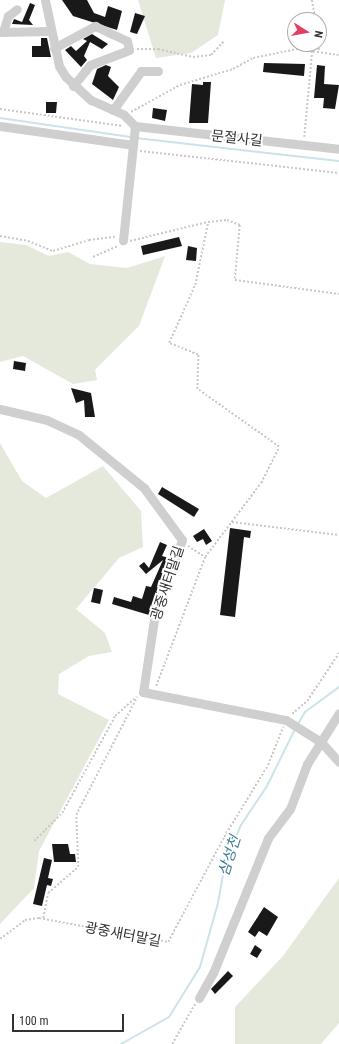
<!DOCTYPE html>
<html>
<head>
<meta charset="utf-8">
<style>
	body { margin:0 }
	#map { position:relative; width:339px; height:1044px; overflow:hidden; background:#fff; font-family:"Roboto Condensed","Noto Sans KR",sans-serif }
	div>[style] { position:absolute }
	.green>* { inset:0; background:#e4e9dc }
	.stream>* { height:2px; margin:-1px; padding:0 1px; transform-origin:1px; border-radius:1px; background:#cce3ea }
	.building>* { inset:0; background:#191919 }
	.path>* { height:1.5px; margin-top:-0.75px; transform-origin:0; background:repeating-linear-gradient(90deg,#c9c9c9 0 2px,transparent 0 4px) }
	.minor>* { height:9px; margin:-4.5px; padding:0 4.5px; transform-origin:4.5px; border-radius:4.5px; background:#cfcfcf }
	span { translate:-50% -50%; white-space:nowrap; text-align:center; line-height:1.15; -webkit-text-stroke:4px #fff; paint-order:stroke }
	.street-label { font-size:14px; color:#323232 }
	.water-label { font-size:15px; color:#427e93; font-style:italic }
	.north { position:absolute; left:287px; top:12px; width:40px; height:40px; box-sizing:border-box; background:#fff; border:1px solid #adadad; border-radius:50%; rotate:101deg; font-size:11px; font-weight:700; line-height:16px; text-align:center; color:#323232 }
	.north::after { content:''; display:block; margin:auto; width:14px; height:18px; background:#df3f60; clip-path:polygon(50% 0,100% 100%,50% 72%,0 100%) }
	.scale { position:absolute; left:12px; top:1014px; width:112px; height:18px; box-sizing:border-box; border:2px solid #323232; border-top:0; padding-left:5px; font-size:12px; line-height:14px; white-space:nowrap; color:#323232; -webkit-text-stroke:3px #fff; paint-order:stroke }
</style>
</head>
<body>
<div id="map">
	<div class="green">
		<div style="clip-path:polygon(138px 0,225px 0,218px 35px,191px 53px,156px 58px)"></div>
		<div style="clip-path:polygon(0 242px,26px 245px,49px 256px,68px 252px,90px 264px,127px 268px,165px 256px,139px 326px,95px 370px,97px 380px,73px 384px,23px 356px,0 362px)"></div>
		<div style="clip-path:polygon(0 443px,22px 481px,46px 498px,103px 466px,141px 511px,143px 547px,119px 558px,76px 609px,105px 633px,112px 652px,89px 656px,59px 674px,58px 694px,109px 720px,39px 851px,34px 888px,0 924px)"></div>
		<div style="clip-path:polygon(339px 878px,339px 1023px,321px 1044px,235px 1044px,235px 1007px,283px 956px)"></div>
	</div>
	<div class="stream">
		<div style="left:0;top:118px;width:132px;rotate:8.3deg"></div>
		<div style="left:136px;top:138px;width:204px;rotate:6.5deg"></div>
		<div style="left:298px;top:724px;width:14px;rotate:-60deg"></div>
		<div style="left:305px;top:712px;width:42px;rotate:-36.3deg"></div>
		<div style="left:121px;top:1044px;width:55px;rotate:-29.4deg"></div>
		<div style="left:169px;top:1017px;width:59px;rotate:-58.2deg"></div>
		<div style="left:200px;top:967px;width:66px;rotate:-74.3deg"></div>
		<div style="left:218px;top:903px;width:41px;rotate:-80.1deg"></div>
		<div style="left:225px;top:863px;width:41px;rotate:-67.2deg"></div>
		<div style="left:241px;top:825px;width:47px;rotate:-56.3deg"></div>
		<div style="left:267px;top:786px;width:64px;rotate:-63.8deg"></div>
	</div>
	<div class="building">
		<div style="clip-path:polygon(62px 0,87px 0,94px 13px,105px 17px,108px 6px,122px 11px,117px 30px,73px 16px)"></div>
		<div style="clip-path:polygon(30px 3px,35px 5px,29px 20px,33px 25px,12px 24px,14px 19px,22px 22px)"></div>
		<div style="clip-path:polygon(135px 13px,145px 16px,137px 34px,130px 32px)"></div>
		<div style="clip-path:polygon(92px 34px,108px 44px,102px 49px,90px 42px,84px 56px,87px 60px,81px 67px,65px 50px,71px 46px,76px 51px,87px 41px,83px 39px)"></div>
		<div style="clip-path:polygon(41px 38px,47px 38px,51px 57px,32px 57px,32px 46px,41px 46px)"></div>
		<div style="clip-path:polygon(264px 63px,305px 64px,304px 76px,263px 72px)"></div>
		<div style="clip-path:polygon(106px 65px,111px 67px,108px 76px,119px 87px,113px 100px,92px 84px,97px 69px)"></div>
		<div style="clip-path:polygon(317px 65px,325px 66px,324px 84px,339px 85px,335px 109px,323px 108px,324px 98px,314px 98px)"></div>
		<div style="clip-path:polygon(203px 82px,211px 82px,208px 123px,189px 123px,192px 84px,203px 85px)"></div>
		<div style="clip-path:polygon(46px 102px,57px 102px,56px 113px,46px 113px)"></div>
		<div style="clip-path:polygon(153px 108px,167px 110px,165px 121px,152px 118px)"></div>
		<div style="clip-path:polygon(179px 237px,182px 246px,143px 255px,141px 246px)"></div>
		<div style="clip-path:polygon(188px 246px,197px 248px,196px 261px,186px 260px)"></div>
		<div style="clip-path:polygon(14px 361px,26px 363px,25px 371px,13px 369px)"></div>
		<div style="clip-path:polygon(71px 388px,91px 393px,95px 417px,85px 417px,84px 400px,76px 403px)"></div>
		<div style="clip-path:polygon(162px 487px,199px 509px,194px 517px,158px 494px)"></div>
		<div style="clip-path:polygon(230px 528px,251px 531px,250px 538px,244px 537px,235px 617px,220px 615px)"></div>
		<div style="clip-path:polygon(204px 529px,212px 541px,206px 545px,203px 539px,197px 542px,193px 536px)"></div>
		<div style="clip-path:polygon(160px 542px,167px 545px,162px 556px,169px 558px,149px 615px,112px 604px,114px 597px,131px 602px,133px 596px,142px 599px,146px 586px,151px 587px,163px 560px,146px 574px,139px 566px,144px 562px,149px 568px)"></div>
		<div style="clip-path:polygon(94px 588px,103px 590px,100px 604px,91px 602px)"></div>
		<div style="clip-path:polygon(52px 844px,68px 844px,70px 854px,75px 854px,76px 862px,54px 862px)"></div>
		<div style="clip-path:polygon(44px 858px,52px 860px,48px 878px,53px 879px,51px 886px,47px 885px,42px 906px,33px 904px)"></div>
		<div style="clip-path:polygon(264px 907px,278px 917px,267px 936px,259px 931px,255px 937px,248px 932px)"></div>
		<div style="clip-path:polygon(255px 945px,262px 950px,257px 958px,250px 954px)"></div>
		<div style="clip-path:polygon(228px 971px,233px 976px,215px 994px,211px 989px)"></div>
	</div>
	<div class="path">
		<div style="left:312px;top:0;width:20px;rotate:79deg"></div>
		<div style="left:319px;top:44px;width:8px;rotate:90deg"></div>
		<div style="left:137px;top:49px;width:21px"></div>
		<div style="left:158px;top:49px;width:36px;rotate:13deg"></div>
		<div style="left:193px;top:57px;width:18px;rotate:-6deg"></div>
		<div style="left:211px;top:55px;width:19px;rotate:-47deg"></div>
		<div style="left:0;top:109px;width:124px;rotate:7.9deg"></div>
		<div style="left:131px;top:112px;width:56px;rotate:-28.9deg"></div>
		<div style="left:180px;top:85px;width:55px;rotate:-16.8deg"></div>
		<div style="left:233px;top:69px;width:23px;rotate:-29deg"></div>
		<div style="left:253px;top:58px;width:45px;rotate:-11.6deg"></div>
		<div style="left:297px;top:49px;width:42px;rotate:8.1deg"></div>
		<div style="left:304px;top:137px;width:86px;rotate:-84.7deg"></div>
		<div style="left:140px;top:151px;width:200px;rotate:6.3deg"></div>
		<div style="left:0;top:236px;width:28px;rotate:10deg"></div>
		<div style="left:28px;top:241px;width:27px;rotate:22deg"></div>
		<div style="left:53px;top:251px;width:38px;rotate:-17deg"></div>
		<div style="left:89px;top:240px;width:26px;rotate:-7deg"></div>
		<div style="left:130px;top:241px;width:80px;rotate:-13.7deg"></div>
		<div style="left:208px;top:222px;width:19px;rotate:-6deg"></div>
		<div style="left:227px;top:220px;width:14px;rotate:21deg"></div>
		<div style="left:240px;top:225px;width:55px;rotate:95.2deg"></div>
		<div style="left:235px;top:280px;width:105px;rotate:7.7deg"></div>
		<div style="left:93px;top:257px;width:27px;rotate:-24deg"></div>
		<div style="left:232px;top:522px;width:108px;rotate:6.9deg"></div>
		<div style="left:188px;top:546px;width:20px;rotate:33deg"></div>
		<div style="left:156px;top:686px;width:138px;rotate:-69.2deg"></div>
		<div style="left:205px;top:557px;width:93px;rotate:-52.9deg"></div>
		<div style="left:261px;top:483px;width:40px;rotate:-63.4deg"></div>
		<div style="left:279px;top:447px;width:100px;rotate:-144.7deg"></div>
		<div style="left:197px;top:389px;width:34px;rotate:-88deg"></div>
		<div style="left:198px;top:355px;width:31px;rotate:-158deg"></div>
		<div style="left:169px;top:343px;width:64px;rotate:-65.9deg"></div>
		<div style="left:195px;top:285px;width:64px;rotate:-78.3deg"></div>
		<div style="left:292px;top:714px;width:20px;rotate:-41deg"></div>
		<div style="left:307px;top:701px;width:58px;rotate:-56.3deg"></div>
		<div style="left:34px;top:841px;width:40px;rotate:-45deg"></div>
		<div style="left:62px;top:813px;width:111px;rotate:-61.3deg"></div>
		<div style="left:115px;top:716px;width:28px;rotate:-42deg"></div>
		<div style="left:43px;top:918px;width:25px;rotate:-79deg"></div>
		<div style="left:48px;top:893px;width:40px;rotate:-41deg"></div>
		<div style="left:78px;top:867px;width:52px;rotate:-92.2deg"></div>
		<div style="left:76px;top:815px;width:133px;rotate:-62.7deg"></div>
		<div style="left:0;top:939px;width:31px;rotate:-37deg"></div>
		<div style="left:25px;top:920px;width:14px;rotate:-8deg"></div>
		<div style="left:39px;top:918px;width:131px;rotate:10.5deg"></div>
		<div style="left:168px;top:942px;width:119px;rotate:-61.9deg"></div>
		<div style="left:224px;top:837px;width:84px;rotate:-58.6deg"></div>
		<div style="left:268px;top:765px;width:41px;rotate:-68.5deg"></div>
		<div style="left:172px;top:1044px;width:46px;rotate:-60.1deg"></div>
	</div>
	<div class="minor">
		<div style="left:45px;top:0;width:67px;rotate:78deg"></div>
		<div style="left:59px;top:66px;width:13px;rotate:58deg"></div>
		<div style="left:66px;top:77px;width:34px;rotate:43deg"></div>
		<div style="left:91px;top:100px;width:36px;rotate:24deg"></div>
		<div style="left:124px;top:115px;width:16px;rotate:45deg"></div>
		<div style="left:135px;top:126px;width:115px;rotate:96deg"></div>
		<div style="left:0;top:32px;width:50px;rotate:-1.1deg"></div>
		<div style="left:3px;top:32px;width:17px;rotate:-73deg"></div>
		<div style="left:8px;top:16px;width:11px;rotate:-38deg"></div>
		<div style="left:54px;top:48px;width:47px;rotate:-28.2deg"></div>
		<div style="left:95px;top:26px;width:35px;rotate:25deg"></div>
		<div style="left:127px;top:41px;width:9px;rotate:77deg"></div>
		<div style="left:129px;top:50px;width:42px;rotate:159deg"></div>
		<div style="left:90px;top:65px;width:27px;rotate:129deg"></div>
		<div style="left:113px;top:110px;width:48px;rotate:-54.3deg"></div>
		<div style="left:141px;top:71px;width:17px"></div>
		<div style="left:0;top:126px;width:134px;rotate:8.1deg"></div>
		<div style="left:135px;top:126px;width:205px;rotate:6.4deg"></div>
		<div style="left:0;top:409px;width:48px;rotate:13.2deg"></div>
		<div style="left:47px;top:420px;width:35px;rotate:25deg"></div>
		<div style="left:79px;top:435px;width:84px;rotate:39.2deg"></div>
		<div style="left:144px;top:488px;width:64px;rotate:53.8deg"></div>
		<div style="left:182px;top:540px;width:78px;rotate:110.3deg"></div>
		<div style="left:155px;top:613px;width:80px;rotate:98.6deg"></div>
		<div style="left:143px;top:692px;width:146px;rotate:11.1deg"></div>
		<div style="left:286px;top:720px;width:41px;rotate:32.2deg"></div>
		<div style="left:321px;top:742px;width:27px;rotate:48deg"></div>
		<div style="left:199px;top:998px;width:29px;rotate:-61deg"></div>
		<div style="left:213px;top:973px;width:146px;rotate:-67.8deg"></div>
		<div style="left:268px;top:838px;width:36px;rotate:-53deg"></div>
		<div style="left:290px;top:809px;width:48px;rotate:-69.3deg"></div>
		<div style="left:307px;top:764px;width:60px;rotate:-57.9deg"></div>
	</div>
	<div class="street-label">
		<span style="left:237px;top:138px;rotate:6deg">문절사길</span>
		<span style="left:167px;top:583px;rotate:-72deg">광중새터말길</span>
		<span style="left:123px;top:934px;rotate:11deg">광중새터말길</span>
	</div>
	<div class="water-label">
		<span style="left:230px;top:856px;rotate:-72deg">삼성천</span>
	</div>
	<div class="north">N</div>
	<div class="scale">100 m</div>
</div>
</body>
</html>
